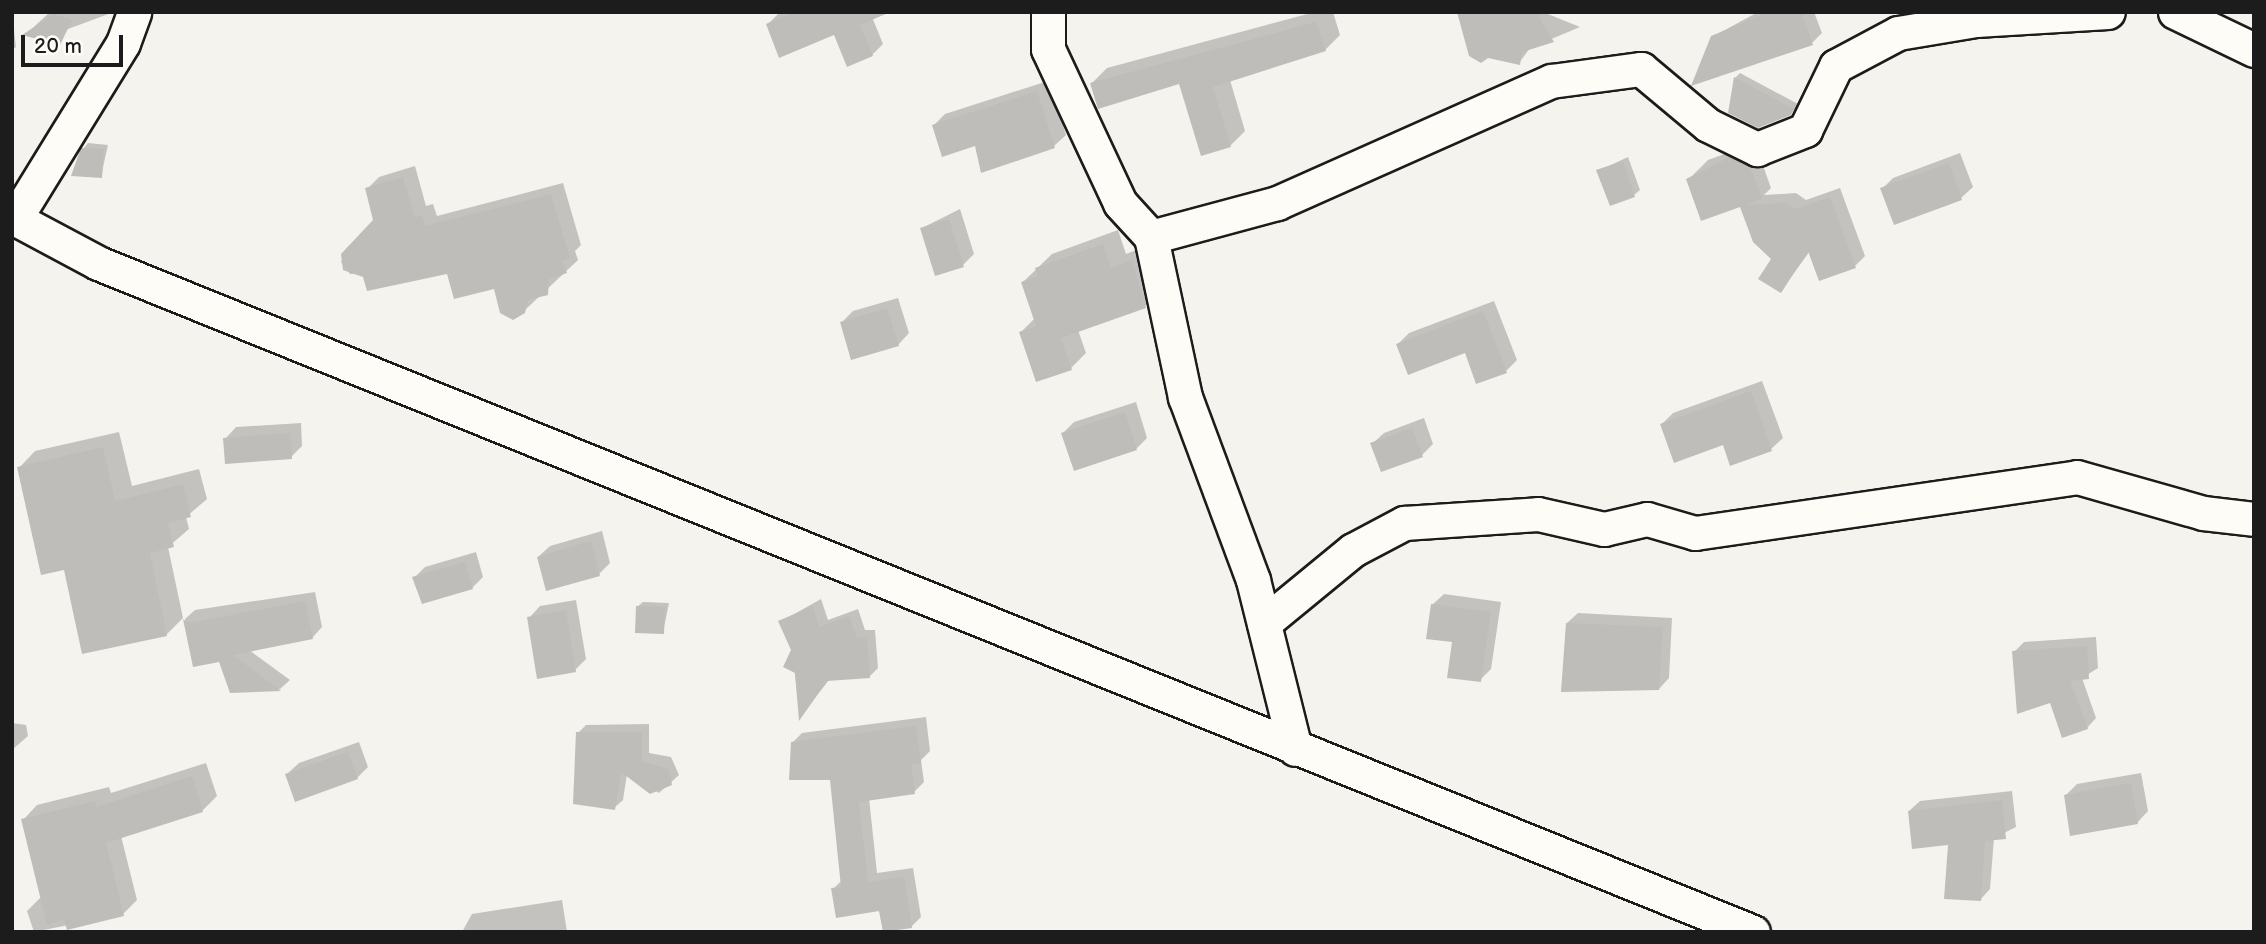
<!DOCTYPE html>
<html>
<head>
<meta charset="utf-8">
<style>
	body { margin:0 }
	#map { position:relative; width:2266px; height:944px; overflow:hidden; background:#f4f3ee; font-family:"Balsamiq Sans",sans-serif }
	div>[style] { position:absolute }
	.shadow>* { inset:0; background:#0003 }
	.building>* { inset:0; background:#bebdba }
	.roads { filter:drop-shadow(2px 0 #1c1c1c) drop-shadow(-2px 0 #1c1c1c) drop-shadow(0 2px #1c1c1c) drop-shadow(0 -2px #1c1c1c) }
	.minor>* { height:33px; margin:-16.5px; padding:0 16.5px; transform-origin:16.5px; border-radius:16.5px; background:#fdfcf7 }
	span { translate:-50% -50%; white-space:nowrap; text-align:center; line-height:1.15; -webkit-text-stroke:5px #fdfcf7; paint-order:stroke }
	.frame { position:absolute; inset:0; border:14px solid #1c1c1c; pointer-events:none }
	.scale { position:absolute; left:21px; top:35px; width:102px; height:32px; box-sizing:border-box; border:4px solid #1c1c1c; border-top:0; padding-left:9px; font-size:21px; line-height:24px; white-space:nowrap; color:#1c1c1c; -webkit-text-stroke:5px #fdfcf7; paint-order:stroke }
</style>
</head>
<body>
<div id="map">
	<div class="shadow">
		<div style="clip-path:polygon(12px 12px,16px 47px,12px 50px)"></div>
		<div style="clip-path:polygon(50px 12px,114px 12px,68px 29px,51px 44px,25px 35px)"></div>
		<div style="clip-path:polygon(780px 12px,870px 12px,883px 44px,872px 55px,835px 33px,768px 24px)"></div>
		<div style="clip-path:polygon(1315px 12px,1333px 12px,1340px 35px,1325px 50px,1230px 80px,1245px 131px,1231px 145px,1202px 154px,1180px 82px,1092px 83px,1107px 68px)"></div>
		<div style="clip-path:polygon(1458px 12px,1543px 12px,1580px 27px,1530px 48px,1519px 63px,1487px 56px)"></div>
		<div style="clip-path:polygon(1758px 12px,1814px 12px,1822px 33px,1812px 43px,1712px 37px)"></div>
		<div style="clip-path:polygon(1740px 73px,1798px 104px,1796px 108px,1790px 113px,1735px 78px)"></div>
		<div style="clip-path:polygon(1048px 81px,1066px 135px,1054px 146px,976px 144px,934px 125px,945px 114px)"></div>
		<div style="clip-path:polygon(88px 143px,108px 145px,101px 176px,83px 149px)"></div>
		<div style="clip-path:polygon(1741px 148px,1760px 157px,1771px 188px,1764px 195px,1796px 193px,1806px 200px,1840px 188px,1865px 256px,1855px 266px,1810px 251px,1781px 291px,1773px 259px,1741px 205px,1688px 180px,1708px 160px)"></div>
		<div style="clip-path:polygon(1960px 153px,1973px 187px,1961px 198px,1895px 222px,1882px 189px,1893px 178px)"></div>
		<div style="clip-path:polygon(1628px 157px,1640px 190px,1634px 195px,1598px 171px)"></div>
		<div style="clip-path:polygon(415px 166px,426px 206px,433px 204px,437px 216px,563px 183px,581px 245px,575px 251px,578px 260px,524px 311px,495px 287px,448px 272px,350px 274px,341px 262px,347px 248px,375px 220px,367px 189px,379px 177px)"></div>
		<div style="clip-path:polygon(960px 209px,974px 254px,963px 265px,922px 228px)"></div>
		<div style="clip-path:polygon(1118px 230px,1126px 254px,1147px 246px,1160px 291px,1145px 306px,1078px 330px,1086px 353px,1071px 368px,1021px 332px,1035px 318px,1023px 282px,1052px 254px)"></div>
		<div style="clip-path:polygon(898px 298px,909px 333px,898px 345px,842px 322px,853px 311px)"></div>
		<div style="clip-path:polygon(1494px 301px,1517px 360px,1506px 371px,1466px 351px,1398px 344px,1409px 333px)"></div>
		<div style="clip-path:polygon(1762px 381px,1783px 438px,1771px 449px,1731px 464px,1724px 443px,1662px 424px,1673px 413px)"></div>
		<div style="clip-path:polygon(1136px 402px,1147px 438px,1136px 449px,1063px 433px,1074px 422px)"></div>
		<div style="clip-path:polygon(1424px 418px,1433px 444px,1422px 455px,1372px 444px,1384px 433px)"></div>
		<div style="clip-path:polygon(301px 423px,302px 446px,291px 457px,225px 439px,236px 427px)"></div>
		<div style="clip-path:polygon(119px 432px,132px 486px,199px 469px,207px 499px,186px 517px,189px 529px,168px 547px,183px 618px,166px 635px,66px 568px,19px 468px,35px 451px)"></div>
		<div style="clip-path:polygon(602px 531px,610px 563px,599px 574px,538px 557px,550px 546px)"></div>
		<div style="clip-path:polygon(476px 552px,483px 577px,472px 588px,414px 578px,425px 567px)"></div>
		<div style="clip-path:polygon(315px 592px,322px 627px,312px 638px,249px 650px,290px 680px,280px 689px,231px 692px,220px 660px,194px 665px,185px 619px,195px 610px)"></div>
		<div style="clip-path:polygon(1444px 594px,1501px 602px,1491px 669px,1480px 680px,1432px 605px)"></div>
		<div style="clip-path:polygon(821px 599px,828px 620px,858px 609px,865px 630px,875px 630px,878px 668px,869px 677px,829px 680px,800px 717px,792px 650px,780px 622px)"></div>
		<div style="clip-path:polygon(576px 600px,586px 659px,575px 670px,529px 618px,540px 606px)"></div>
		<div style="clip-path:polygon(643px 602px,669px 603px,663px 632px,637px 607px)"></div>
		<div style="clip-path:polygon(1578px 613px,1672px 618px,1669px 678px,1659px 689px,1567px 623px)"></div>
		<div style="clip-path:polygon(2096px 637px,2098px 668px,2082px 678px,2096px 718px,2087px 728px,2051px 701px,2014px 652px,2024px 642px)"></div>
		<div style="clip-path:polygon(926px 717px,930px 751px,921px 760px,924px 782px,914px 792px,869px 798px,877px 873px,913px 868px,921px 917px,911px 927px,833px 889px,842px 880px,831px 779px,792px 743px,802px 733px)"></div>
		<div style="clip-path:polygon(12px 723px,26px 725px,28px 736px,12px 750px)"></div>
		<div style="clip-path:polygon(649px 724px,649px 753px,671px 757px,679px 775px,659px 793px,627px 774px,623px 800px,614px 808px,578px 733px,586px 725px)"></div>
		<div style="clip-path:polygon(359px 742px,368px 767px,357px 778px,287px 774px,299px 763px)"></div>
		<div style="clip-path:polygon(206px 763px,217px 796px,202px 811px,121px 836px,137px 900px,123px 914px,34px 932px,27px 911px,41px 897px,23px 820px,37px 805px,109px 787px,111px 793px)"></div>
		<div style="clip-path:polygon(2141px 773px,2148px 811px,2137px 823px,2066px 795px,2077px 784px)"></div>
		<div style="clip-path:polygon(2012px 791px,2016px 827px,1994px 838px,1990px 889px,1980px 900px,1949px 843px,1909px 811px,1920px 801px)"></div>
		<div style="clip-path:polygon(562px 900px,567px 932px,462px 932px,472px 914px)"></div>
	</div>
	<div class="building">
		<div style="clip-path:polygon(794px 12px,888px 12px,888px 13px,860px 25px,873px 56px,847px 67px,834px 35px,779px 58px,766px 24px)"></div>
		<div style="clip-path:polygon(1457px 12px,1536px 12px,1554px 42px,1522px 52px,1520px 65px,1488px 58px,1481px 63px,1469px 56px)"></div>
		<div style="clip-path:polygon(1769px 12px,1801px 12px,1813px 45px,1691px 86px,1711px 36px)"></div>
		<div style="clip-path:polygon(54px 14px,72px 20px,60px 45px,22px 35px)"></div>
		<div style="clip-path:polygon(1316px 22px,1326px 51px,1213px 87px,1231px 147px,1201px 156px,1179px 84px,1098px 109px,1090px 83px)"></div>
		<div style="clip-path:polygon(1734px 77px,1794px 109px,1791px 115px,1758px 128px,1728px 113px)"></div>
		<div style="clip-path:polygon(1037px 91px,1055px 148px,981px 173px,975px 146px,942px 157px,932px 125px)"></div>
		<div style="clip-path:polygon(81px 148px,104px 149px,102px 178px,71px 176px)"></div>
		<div style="clip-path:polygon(1730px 157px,1750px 167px,1762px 199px,1746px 205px,1785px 203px,1795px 209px,1830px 197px,1856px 268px,1819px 281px,1808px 251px,1781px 293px,1758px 279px,1771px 259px,1753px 242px,1740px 207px,1701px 221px,1686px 179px)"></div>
		<div style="clip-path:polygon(1623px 161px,1635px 197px,1610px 206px,1596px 170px)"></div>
		<div style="clip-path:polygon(1949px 163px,1962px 200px,1894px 225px,1880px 188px)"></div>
		<div style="clip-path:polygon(403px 177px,415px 217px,422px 215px,425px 226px,551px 194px,570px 258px,562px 261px,567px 273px,549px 279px,548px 295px,528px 300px,525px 313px,513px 320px,500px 313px,494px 289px,454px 299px,447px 274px,367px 291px,363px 277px,343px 270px,341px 254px,373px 220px,365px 188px)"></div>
		<div style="clip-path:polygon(949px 219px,964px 267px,935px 276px,920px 228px)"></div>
		<div style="clip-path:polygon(1103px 244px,1111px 268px,1132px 260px,1146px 308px,1061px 338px,1072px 370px,1036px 382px,1019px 332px,1036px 326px,1021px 282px,1038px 276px,1035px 268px)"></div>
		<div style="clip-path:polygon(887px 308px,899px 346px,851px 360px,840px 322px)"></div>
		<div style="clip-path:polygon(1483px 311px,1507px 373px,1476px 384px,1465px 353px,1408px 375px,1396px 344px)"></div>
		<div style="clip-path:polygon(1751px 391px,1772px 451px,1730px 466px,1723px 445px,1674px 463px,1660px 424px)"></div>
		<div style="clip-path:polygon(1125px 412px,1137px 450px,1074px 471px,1061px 433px)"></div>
		<div style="clip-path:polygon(1412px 428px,1423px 457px,1381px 472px,1370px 443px)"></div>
		<div style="clip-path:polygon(290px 433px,292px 459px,225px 464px,223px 438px)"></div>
		<div style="clip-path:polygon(103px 447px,115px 501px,183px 484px,191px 517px,168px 523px,174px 547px,150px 553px,167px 636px,82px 654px,64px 570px,41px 575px,17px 467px)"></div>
		<div style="clip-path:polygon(591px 541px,600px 576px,546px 591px,537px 557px)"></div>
		<div style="clip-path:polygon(465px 562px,473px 589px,422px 604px,412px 577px)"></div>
		<div style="clip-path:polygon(305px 601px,313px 639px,233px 655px,281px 691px,230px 693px,219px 662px,193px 667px,183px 619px,189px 623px)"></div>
		<div style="clip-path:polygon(1431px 604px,1491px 612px,1481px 682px,1447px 678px,1452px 642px,1426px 639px)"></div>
		<div style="clip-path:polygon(636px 606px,665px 607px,664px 634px,635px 633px)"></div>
		<div style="clip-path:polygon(813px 606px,819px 627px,849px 616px,857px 638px,867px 637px,870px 678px,827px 681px,799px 721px,795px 673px,783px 667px,791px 650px,778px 621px)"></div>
		<div style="clip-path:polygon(566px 610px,576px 672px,537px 679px,527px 617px)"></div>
		<div style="clip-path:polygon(1566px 623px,1663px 627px,1659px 690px,1561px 692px)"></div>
		<div style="clip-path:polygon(2087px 646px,2089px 679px,2070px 681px,2088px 729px,2062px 738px,2050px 703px,2017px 714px,2012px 651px)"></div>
		<div style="clip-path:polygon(916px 726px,921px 763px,911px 764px,915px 794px,859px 802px,868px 882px,904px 877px,912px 928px,883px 932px,879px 911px,836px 918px,831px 888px,841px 887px,830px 780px,789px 780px,791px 742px)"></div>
		<div style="clip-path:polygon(576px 732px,642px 732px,642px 762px,669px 769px,672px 785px,650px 794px,621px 772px,615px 810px,573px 804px)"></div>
		<div style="clip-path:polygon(348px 752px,358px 779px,295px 802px,285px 774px)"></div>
		<div style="clip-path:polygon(192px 776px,203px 812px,106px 843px,124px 916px,67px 930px,64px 919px,47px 925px,21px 819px,95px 801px,96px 807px)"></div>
		<div style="clip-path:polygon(2131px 783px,2138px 824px,2070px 836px,2064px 795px)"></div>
		<div style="clip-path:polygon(2002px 800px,2006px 839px,1985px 841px,1981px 901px,1944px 899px,1948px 845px,1912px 849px,1908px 811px)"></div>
	</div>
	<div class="roads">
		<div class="minor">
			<div style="left:1048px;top:12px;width:37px;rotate:90deg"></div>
			<div style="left:1048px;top:49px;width:170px;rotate:64.9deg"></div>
			<div style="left:1120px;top:203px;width:46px;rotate:47.6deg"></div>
			<div style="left:1151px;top:237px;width:131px;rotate:-15.1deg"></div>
			<div style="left:1277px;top:203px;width:300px;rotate:-24deg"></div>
			<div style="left:1551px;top:81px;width:91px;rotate:-7.6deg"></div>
			<div style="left:1641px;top:69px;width:87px;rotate:39.9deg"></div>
			<div style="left:1708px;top:125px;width:55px;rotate:26.1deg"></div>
			<div style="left:1757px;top:149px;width:52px;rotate:-21.6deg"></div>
			<div style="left:1805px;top:130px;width:71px;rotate:-64.2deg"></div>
			<div style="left:1836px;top:66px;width:70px;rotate:-28deg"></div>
			<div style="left:1898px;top:33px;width:79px;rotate:-9.5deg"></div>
			<div style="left:1976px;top:20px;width:132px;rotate:-3.5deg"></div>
			<div style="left:2175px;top:12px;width:88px;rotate:25.7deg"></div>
			<div style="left:12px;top:217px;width:98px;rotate:28.1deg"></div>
			<div style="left:98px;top:263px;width:1785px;rotate:22.01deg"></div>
			<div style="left:16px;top:217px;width:204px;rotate:-58.4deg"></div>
			<div style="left:123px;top:43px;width:33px;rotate:-70deg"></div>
			<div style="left:1151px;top:237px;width:164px;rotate:78deg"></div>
			<div style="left:1185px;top:397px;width:195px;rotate:69.6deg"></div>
			<div style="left:1253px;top:580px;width:174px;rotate:76deg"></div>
			<div style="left:1264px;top:623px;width:115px;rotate:-39.4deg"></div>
			<div style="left:1353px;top:550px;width:58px;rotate:-27.9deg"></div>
			<div style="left:1404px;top:523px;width:134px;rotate:-3.8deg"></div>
			<div style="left:1538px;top:514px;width:68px;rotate:12.8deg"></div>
			<div style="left:1604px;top:529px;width:44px;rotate:-13.1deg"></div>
			<div style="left:1647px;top:519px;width:50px;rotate:16.3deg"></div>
			<div style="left:1695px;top:533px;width:386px;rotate:-8.3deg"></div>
			<div style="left:2077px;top:477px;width:131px;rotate:15.9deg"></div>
			<div style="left:2203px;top:513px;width:51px;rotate:6.7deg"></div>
		</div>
	</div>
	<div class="frame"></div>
	<div class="scale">20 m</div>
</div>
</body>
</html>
